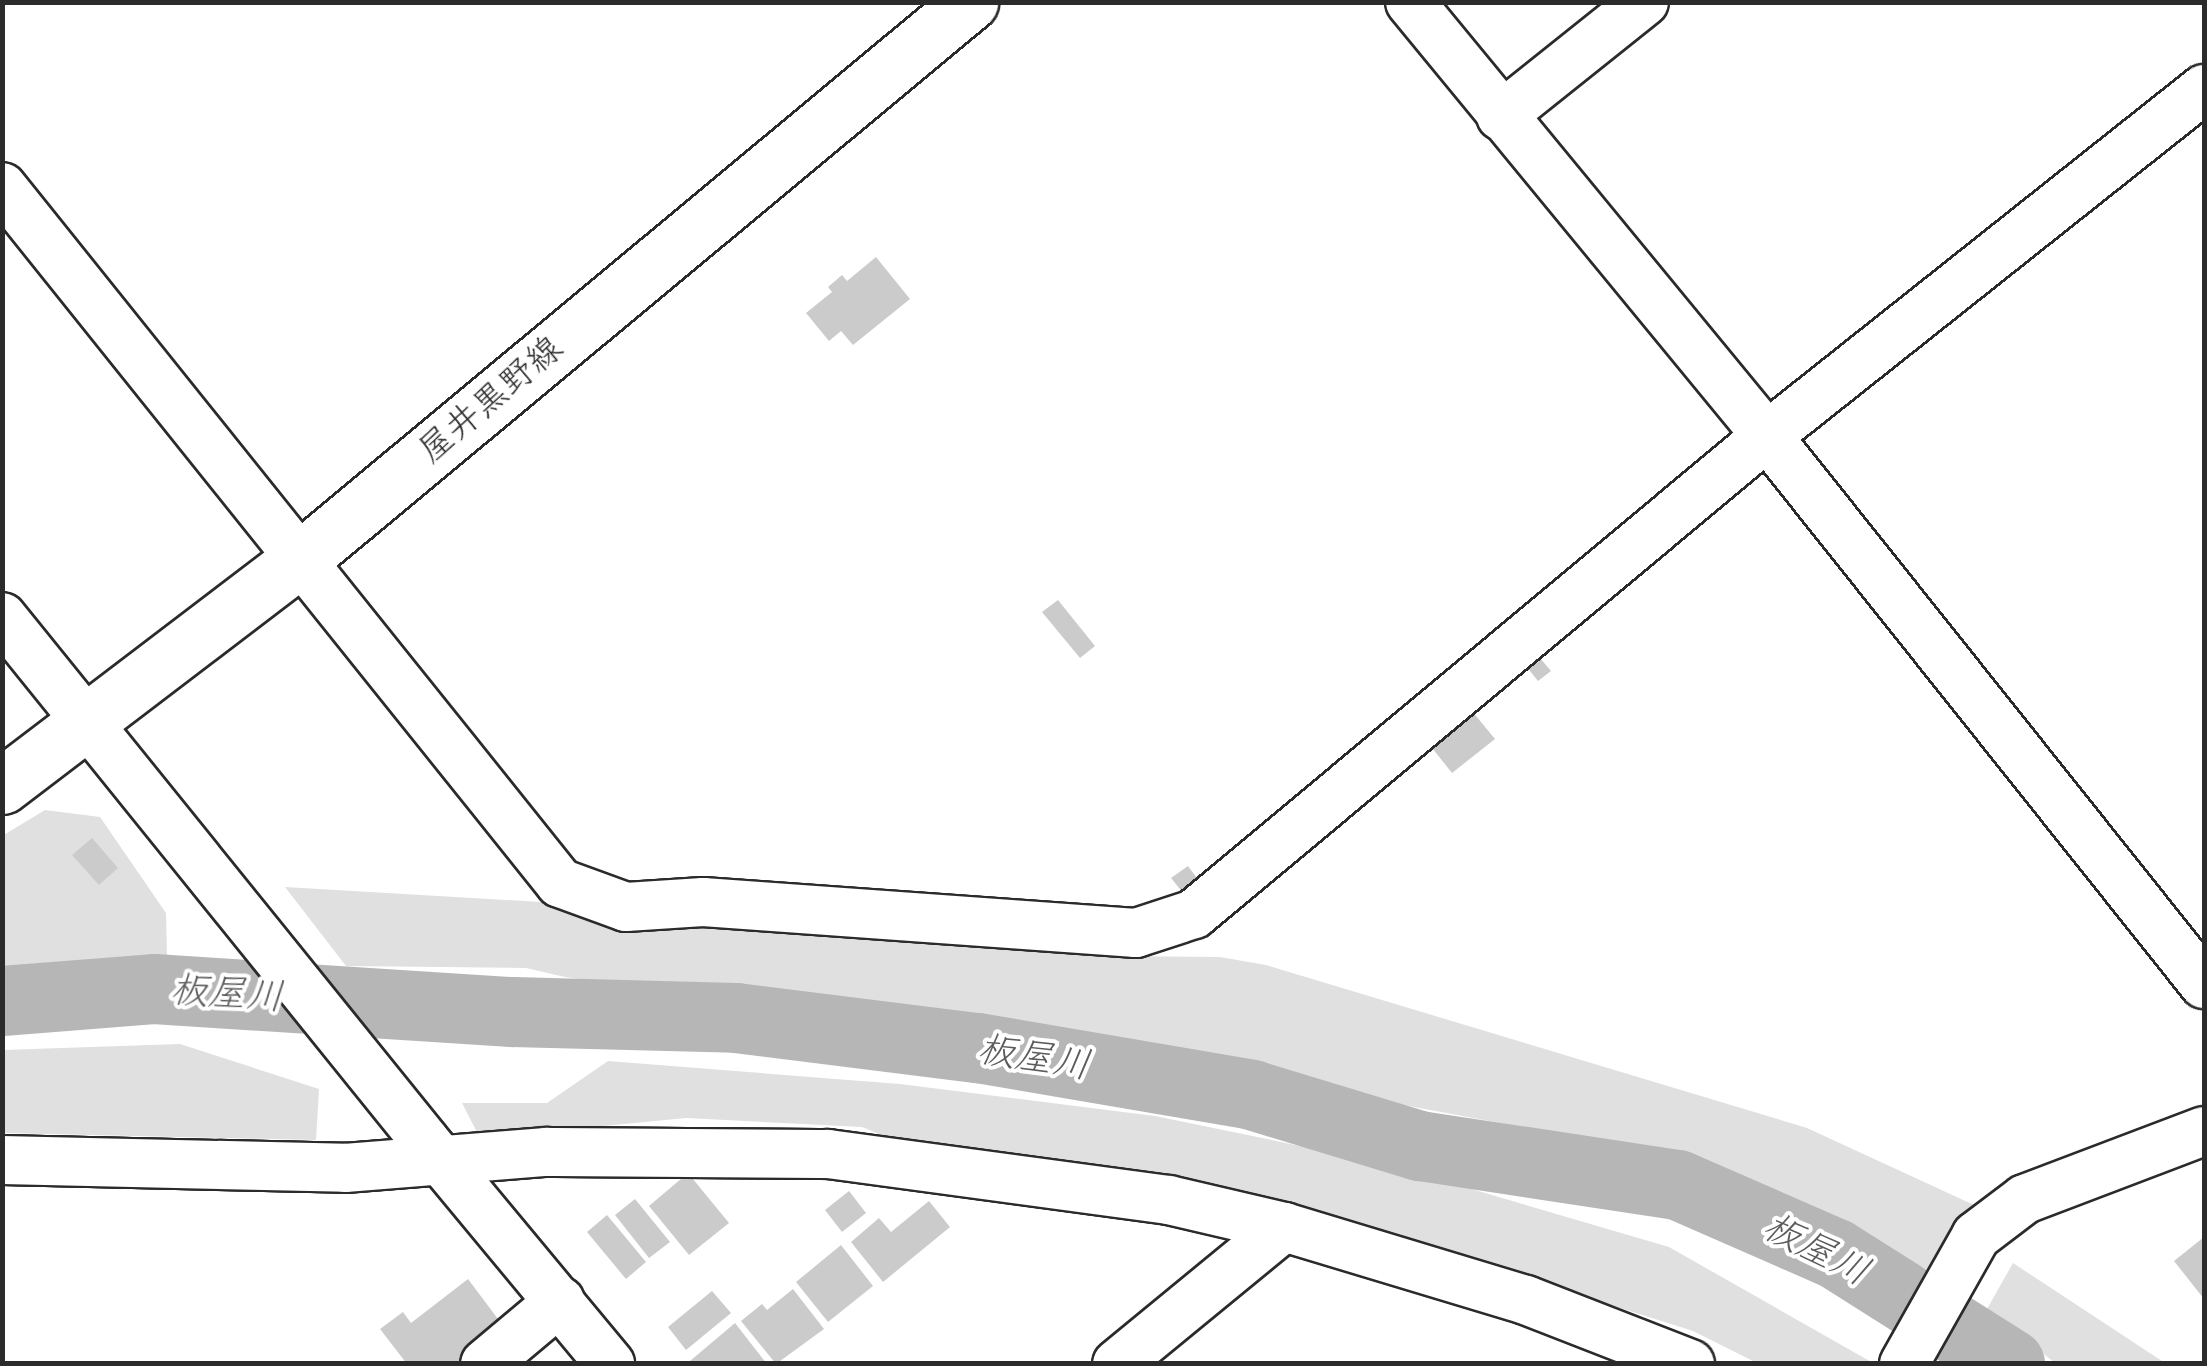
<!DOCTYPE html>
<html>
<head>
<meta charset="utf-8">
<style>
	body { margin:0 }
	#map { position:relative; width:2207px; height:1366px; overflow:hidden; background:#fff; font-family:"Balsamiq Sans","Klee One",sans-serif }
	div>[style] { position:absolute }
	.green>* { inset:0; background:#e0e0e0 }
	.river>* { height:70px; margin:-35px; padding:0 35px; transform-origin:35px; border-radius:35px; background:#b6b6b6 }
	.building>* { inset:0; background:#cbcbcb }
	.roads { filter:drop-shadow(2px 0 #2b2b2b) drop-shadow(-2px 0 #2b2b2b) drop-shadow(0 2px #2b2b2b) drop-shadow(0 -2px #2b2b2b) }
	.minor>* { height:48px; margin:-24px; padding:0 24px; transform-origin:24px; border-radius:24px; background:#fff }
	.major>* { height:55px; margin:-27.5px; padding:0 27.5px; transform-origin:27.5px; border-radius:27.5px; background:#fff }
	span { translate:-50% -50%; white-space:nowrap; text-align:center; line-height:1.15; -webkit-text-stroke:8px #fff; paint-order:stroke }
	.street-label { font-size:35px; color:#2b2b2b }
	.water-label { font-size:38px; color:#5c5c5c; font-style:italic }
	.frame { position:absolute; inset:0; border:5px solid #2b2b2b; pointer-events:none }
</style>
</head>
<body>
<div id="map">
	<div class="green">
		<div style="clip-path:polygon(45px 810px,100px 817px,166px 913px,167px 956px,113px 974px,3px 989px,2px 836px)"></div>
		<div style="clip-path:polygon(285px 887px,626px 907px,1114px 956px,1220px 957px,1266px 965px,1807px 1128px,1974px 1205px,1935px 1273px,1727px 1175px,1593px 1140px,1333px 1092px,1153px 1051px,565px 977px,526px 968px,346px 966px)"></div>
		<div style="clip-path:polygon(180px 1044px,319px 1089px,316px 1140px,3px 1133px,3px 1050px)"></div>
		<div style="clip-path:polygon(608px 1061px,900px 1084px,1155px 1116px,1383px 1163px,1669px 1247px,1873px 1363px,1757px 1363px,1693px 1331px,1311px 1210px,1077px 1162px,914px 1148px,862px 1127px,686px 1118px,480px 1138px,462px 1103px,547px 1103px)"></div>
		<div style="clip-path:polygon(2013px 1263px,2165px 1363px,2055px 1363px,1987px 1309px)"></div>
	</div>
	<div class="river">
		<div style="left:2px;top:1001px;width:152px;rotate:-4.5deg"></div>
		<div style="left:154px;top:989px;width:359px;rotate:3.7deg"></div>
		<div style="left:512px;top:1012px;width:224px;rotate:1.5deg"></div>
		<div style="left:736px;top:1018px;width:244px;rotate:7.1deg"></div>
		<div style="left:978px;top:1048px;width:278px;rotate:9.7deg"></div>
		<div style="left:1252px;top:1095px;width:176px;rotate:16.9deg"></div>
		<div style="left:1420px;top:1146px;width:261px;rotate:8.6deg"></div>
		<div style="left:1678px;top:1185px;width:172px;rotate:23.6deg"></div>
		<div style="left:1836px;top:1254px;width:206px;rotate:32.3deg"></div>
	</div>
	<div class="building">
		<div style="clip-path:polygon(876px 257px,910px 299px,853px 345px,841px 331px,829px 341px,806px 313px,832px 292px,828px 287px,842px 275px,847px 281px)"></div>
		<div style="clip-path:polygon(1058px 600px,1095px 646px,1080px 658px,1042px 612px)"></div>
		<div style="clip-path:polygon(1534px 651px,1551px 671px,1538px 681px,1522px 661px)"></div>
		<div style="clip-path:polygon(1467px 705px,1495px 739px,1452px 773px,1425px 739px)"></div>
		<div style="clip-path:polygon(92px 838px,118px 868px,99px 885px,72px 855px)"></div>
		<div style="clip-path:polygon(1188px 866px,1199px 881px,1183px 893px,1171px 878px)"></div>
		<div style="clip-path:polygon(688px 1173px,729px 1223px,689px 1255px,649px 1206px)"></div>
		<div style="clip-path:polygon(849px 1191px,866px 1213px,842px 1232px,825px 1210px)"></div>
		<div style="clip-path:polygon(635px 1199px,670px 1242px,649px 1258px,615px 1215px)"></div>
		<div style="clip-path:polygon(929px 1201px,950px 1227px,883px 1282px,851px 1242px,879px 1218px,891px 1232px)"></div>
		<div style="clip-path:polygon(607px 1215px,646px 1262px,626px 1279px,587px 1232px)"></div>
		<div style="clip-path:polygon(2204px 1237px,2204px 1299px,2174px 1261px)"></div>
		<div style="clip-path:polygon(841px 1245px,873px 1286px,828px 1322px,796px 1282px)"></div>
		<div style="clip-path:polygon(468px 1279px,507px 1331px,464px 1364px,407px 1364px,380px 1329px,403px 1312px,411px 1323px)"></div>
		<div style="clip-path:polygon(793px 1289px,824px 1329px,776px 1364px,741px 1321px,762px 1304px,767px 1310px)"></div>
		<div style="clip-path:polygon(712px 1291px,731px 1313px,686px 1350px,668px 1327px)"></div>
		<div style="clip-path:polygon(735px 1323px,767px 1364px,692px 1364px,690px 1361px)"></div>
	</div>
	<div class="roads">
		<div class="minor">
			<div style="left:1410px;top:2px;width:562px;rotate:50.56deg"></div>
			<div style="left:1767px;top:436px;width:701px;rotate:51.43deg"></div>
			<div style="left:1501px;top:116px;width:183px;rotate:-38.6deg"></div>
			<div style="left:2px;top:187px;width:892px;rotate:51.28deg"></div>
			<div style="left:560px;top:883px;width:70px;rotate:20deg"></div>
			<div style="left:626px;top:907px;width:77px;rotate:-3.7deg"></div>
			<div style="left:703px;top:902px;width:434px;rotate:4.1deg"></div>
			<div style="left:1136px;top:933px;width:61px;rotate:-18.1deg"></div>
			<div style="left:1194px;top:914px;width:746px;rotate:-39.84deg"></div>
			<div style="left:1767px;top:436px;width:558px;rotate:-38.45deg"></div>
			<div style="left:2px;top:617px;width:673px;rotate:51.09deg"></div>
			<div style="left:425px;top:1141px;width:290px;rotate:50.3deg"></div>
			<div style="left:2px;top:1160px;width:343px;rotate:1.3deg"></div>
			<div style="left:345px;top:1168px;width:202px;rotate:-4.6deg"></div>
			<div style="left:546px;top:1152px;width:282px;rotate:0.4deg"></div>
			<div style="left:828px;top:1154px;width:344px;rotate:7.7deg"></div>
			<div style="left:1169px;top:1200px;width:118px;rotate:13.2deg"></div>
			<div style="left:1284px;top:1227px;width:253px;rotate:16.8deg"></div>
			<div style="left:1526px;top:1300px;width:176px;rotate:21.3deg"></div>
			<div style="left:485px;top:1364px;width:98px;rotate:-40deg"></div>
			<div style="left:1117px;top:1364px;width:216px;rotate:-39.4deg"></div>
			<div style="left:1904px;top:1364px;width:147px;rotate:-60.6deg"></div>
			<div style="left:1976px;top:1236px;width:61px;rotate:-37.1deg"></div>
			<div style="left:2025px;top:1199px;width:191px;rotate:-20.8deg"></div>
		</div>
		<div class="major">
			<div style="left:2px;top:786px;width:378px;rotate:-37.3deg"></div>
			<div style="left:303px;top:557px;width:868px;rotate:-39.76deg"></div>
		</div>
	</div>
	<div class="street-label">
		<span style="left:491px;top:400px;rotate:-40deg">屋井黒野線</span>
	</div>
	<div class="water-label">
		<span style="left:227px;top:994px;rotate:4deg">板屋川</span>
		<span style="left:1034px;top:1058px;rotate:9deg">板屋川</span>
		<span style="left:1816px;top:1250px;rotate:27deg">板屋川</span>
	</div>
	<div class="frame"></div>
</div>
</body>
</html>
